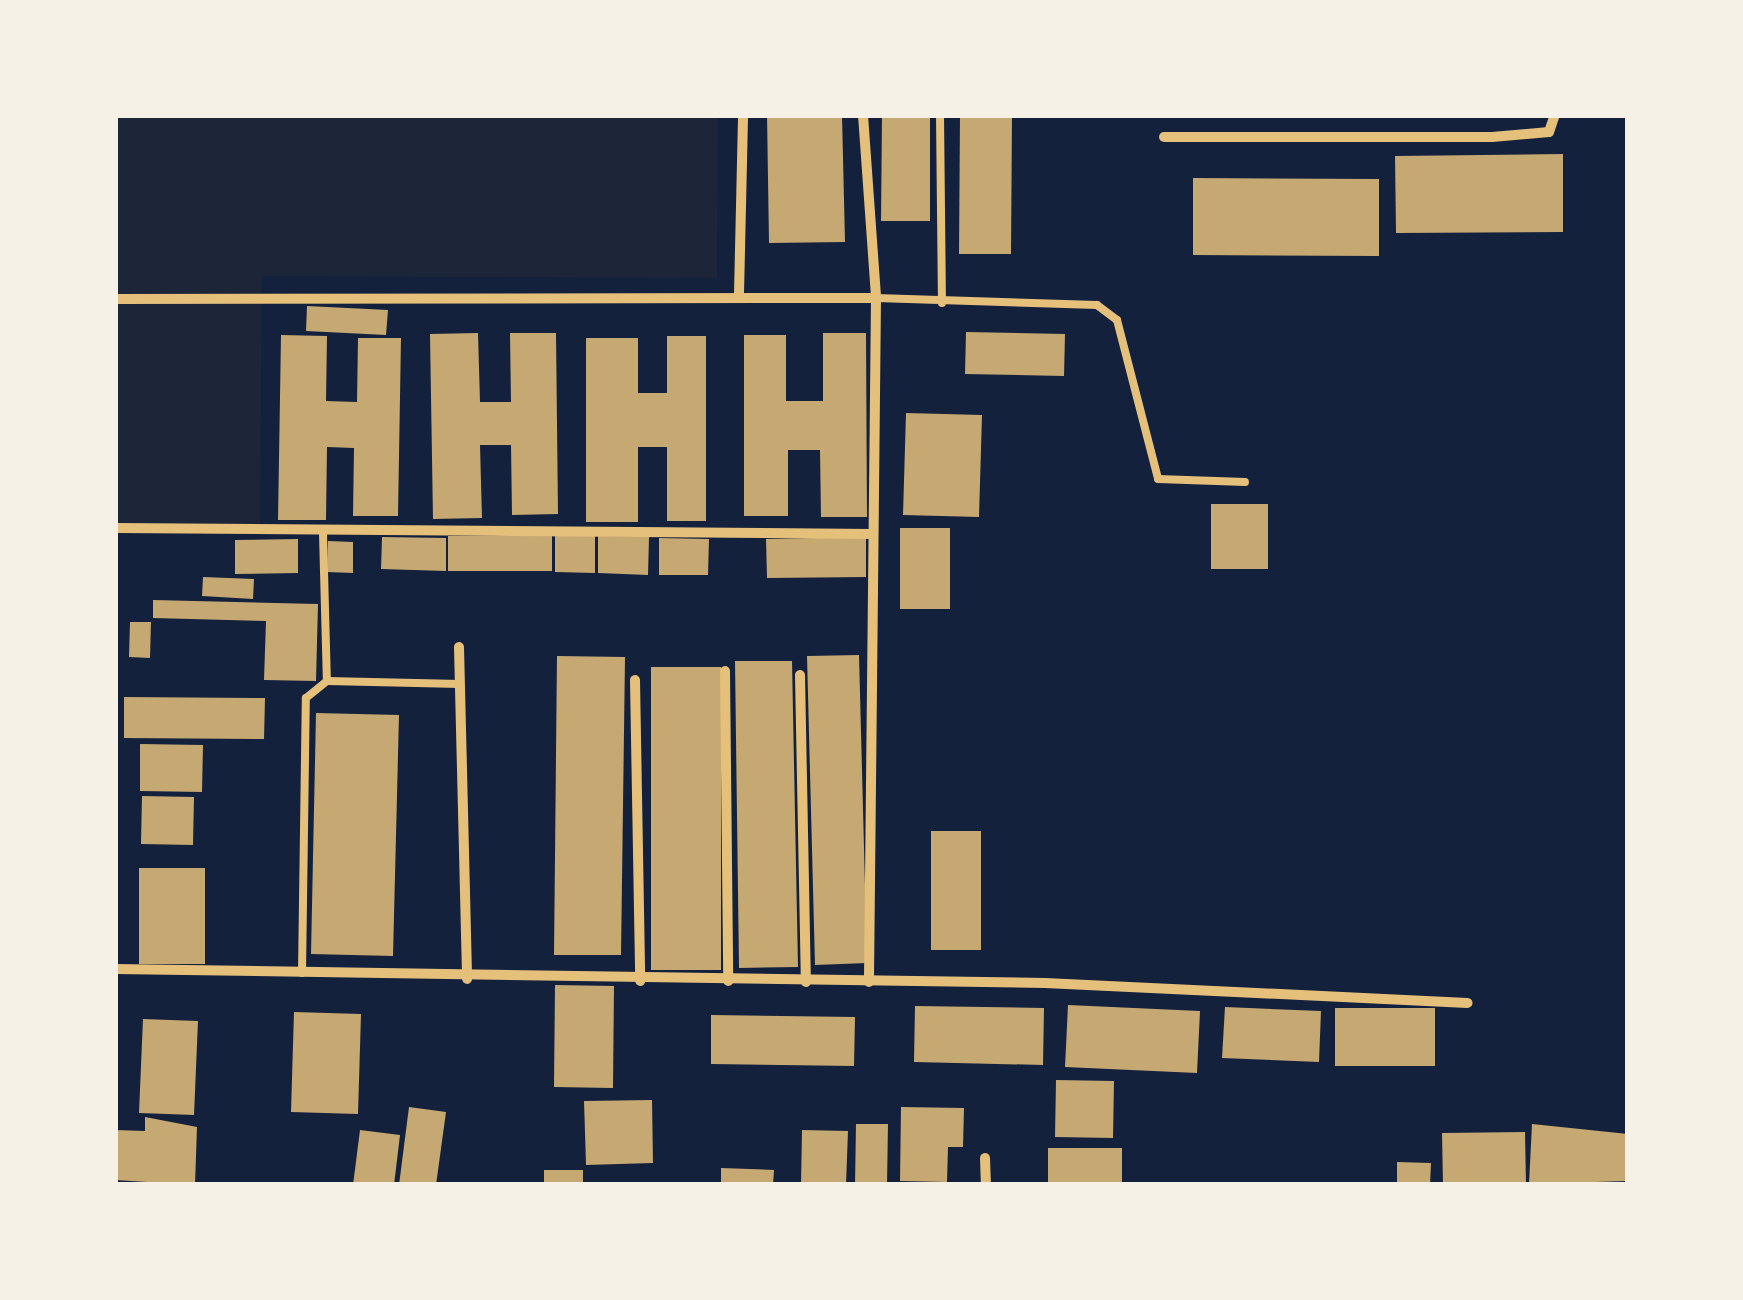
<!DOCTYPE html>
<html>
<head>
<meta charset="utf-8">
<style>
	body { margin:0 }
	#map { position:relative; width:1743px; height:1300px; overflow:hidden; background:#14213d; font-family:Figtree,sans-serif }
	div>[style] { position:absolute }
	.green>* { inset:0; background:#1d2539 }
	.building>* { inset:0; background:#c6a872 }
	.service>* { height:8px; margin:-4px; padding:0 4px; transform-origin:4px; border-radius:4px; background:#e5c07b }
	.minor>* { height:10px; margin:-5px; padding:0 5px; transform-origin:5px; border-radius:5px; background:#e5c07b }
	span { translate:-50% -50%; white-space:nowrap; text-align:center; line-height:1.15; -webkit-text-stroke:8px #f6f1e7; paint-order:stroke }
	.frame { position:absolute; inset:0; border:118px solid #f6f1e7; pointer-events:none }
</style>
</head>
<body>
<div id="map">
	<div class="green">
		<div style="clip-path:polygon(115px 115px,718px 115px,717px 278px,262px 276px,260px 526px,115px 525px)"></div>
	</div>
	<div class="building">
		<div style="clip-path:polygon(767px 115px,842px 115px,845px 242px,769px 243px)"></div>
		<div style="clip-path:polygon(882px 115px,930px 115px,930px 221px,881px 221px)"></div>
		<div style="clip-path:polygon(960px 115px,1012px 115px,1011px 254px,959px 254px)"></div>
		<div style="clip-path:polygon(1563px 154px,1563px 232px,1396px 233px,1395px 156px)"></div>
		<div style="clip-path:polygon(1193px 178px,1379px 179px,1379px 256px,1193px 255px)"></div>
		<div style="clip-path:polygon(307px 306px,388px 310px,386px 335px,306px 331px)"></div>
		<div style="clip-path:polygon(966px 332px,1065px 334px,1064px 376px,965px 374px)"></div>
		<div style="clip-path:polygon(478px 333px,480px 402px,511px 402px,510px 333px,556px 333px,558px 514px,512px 515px,511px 445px,480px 445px,482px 518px,433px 519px,430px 334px)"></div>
		<div style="clip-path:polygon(823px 333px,866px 333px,867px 517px,821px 517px,820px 450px,788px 450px,788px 516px,744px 516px,744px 335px,786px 335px,786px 401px,823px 401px)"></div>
		<div style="clip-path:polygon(281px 335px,327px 336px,326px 401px,357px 402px,358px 338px,401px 338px,398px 516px,353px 516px,354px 448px,327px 447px,326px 520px,278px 520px)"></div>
		<div style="clip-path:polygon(667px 336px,706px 336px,706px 521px,667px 521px,667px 447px,638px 447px,638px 522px,586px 522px,586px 338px,638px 338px,638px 393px,667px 393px)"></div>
		<div style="clip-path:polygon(906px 413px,982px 415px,979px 517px,903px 515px)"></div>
		<div style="clip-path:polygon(1211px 504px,1268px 504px,1268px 569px,1211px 569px)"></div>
		<div style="clip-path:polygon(900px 528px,950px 528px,950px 609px,900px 609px)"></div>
		<div style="clip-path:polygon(555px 535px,595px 535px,595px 573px,555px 572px)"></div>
		<div style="clip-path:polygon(448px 536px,552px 536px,552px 571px,448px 571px)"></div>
		<div style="clip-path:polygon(598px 536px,649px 537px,648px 575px,598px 573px)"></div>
		<div style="clip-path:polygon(382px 537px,446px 538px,446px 571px,381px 569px)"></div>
		<div style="clip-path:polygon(866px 537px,866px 577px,767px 578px,766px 539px)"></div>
		<div style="clip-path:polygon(659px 538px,709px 539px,708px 575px,659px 575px)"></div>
		<div style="clip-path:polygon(298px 539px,298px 573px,235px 574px,235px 540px)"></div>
		<div style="clip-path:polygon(328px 541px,353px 542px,353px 573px,327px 572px)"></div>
		<div style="clip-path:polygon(203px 577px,254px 579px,253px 599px,202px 596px)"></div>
		<div style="clip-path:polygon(153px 600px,318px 604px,316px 681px,264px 680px,266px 621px,153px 618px)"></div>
		<div style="clip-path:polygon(130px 622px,151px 622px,150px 658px,129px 657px)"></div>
		<div style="clip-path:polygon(859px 655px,867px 963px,815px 965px,807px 656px)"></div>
		<div style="clip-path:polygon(557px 656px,625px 657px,621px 955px,554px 955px)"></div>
		<div style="clip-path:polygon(735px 661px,792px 661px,798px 967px,739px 968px)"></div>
		<div style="clip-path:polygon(651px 667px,721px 667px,721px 970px,651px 970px)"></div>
		<div style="clip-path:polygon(124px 697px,265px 698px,264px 739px,124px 738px)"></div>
		<div style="clip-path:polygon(316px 713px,399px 715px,393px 956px,311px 954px)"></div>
		<div style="clip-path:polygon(140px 744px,203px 745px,202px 792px,140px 791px)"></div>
		<div style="clip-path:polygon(142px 796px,194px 797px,193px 845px,141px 844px)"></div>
		<div style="clip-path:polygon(931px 831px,981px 831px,981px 950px,931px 950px)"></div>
		<div style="clip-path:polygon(139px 868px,205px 868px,205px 964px,139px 964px)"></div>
		<div style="clip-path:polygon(555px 985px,614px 986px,613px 1088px,554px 1087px)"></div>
		<div style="clip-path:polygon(1068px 1005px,1200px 1011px,1197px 1073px,1065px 1067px)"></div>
		<div style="clip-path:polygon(915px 1006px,1044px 1008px,1043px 1065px,914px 1062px)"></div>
		<div style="clip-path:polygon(1225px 1007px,1321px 1011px,1319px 1062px,1222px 1058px)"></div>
		<div style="clip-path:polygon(1335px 1008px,1435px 1008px,1435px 1066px,1335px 1066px)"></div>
		<div style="clip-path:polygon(294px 1012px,361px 1014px,358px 1114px,291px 1112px)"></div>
		<div style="clip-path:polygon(711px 1015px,855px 1017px,854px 1066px,711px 1064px)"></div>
		<div style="clip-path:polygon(143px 1019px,198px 1021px,194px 1115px,139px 1113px)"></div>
		<div style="clip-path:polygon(1056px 1080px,1114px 1081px,1113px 1138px,1055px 1137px)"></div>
		<div style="clip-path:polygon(652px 1100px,653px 1163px,586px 1165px,584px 1101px)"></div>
		<div style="clip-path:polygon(409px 1107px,446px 1112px,436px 1185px,399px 1185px)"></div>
		<div style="clip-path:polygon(901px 1107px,964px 1108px,963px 1147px,948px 1147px,947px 1182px,900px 1181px)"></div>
		<div style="clip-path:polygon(145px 1117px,197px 1127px,195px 1185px,115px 1180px,115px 1130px,145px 1131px)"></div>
		<div style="clip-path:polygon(856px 1124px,888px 1124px,887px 1185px,855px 1185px)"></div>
		<div style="clip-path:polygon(1532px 1124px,1628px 1134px,1628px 1181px,1529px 1184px)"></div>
		<div style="clip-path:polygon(360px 1130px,400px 1135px,394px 1185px,353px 1185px)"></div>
		<div style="clip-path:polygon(802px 1130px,848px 1131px,846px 1185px,801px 1185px)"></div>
		<div style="clip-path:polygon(1525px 1132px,1526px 1185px,1443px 1185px,1442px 1133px)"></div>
		<div style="clip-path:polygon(1048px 1148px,1122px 1148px,1122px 1185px,1048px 1185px)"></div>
		<div style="clip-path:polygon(1397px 1162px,1431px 1163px,1430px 1185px,1397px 1185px)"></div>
		<div style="clip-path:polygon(721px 1168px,774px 1170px,773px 1185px,721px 1185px)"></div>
		<div style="clip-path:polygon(544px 1170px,583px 1170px,583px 1185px,544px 1185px)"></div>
	</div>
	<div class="service">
		<div style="left:940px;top:115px;width:188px;rotate:89.4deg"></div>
		<div style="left:876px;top:298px;width:221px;rotate:1.8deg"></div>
		<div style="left:1097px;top:305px;width:25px;rotate:37deg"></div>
		<div style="left:1117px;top:320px;width:164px;rotate:75.5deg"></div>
		<div style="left:1158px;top:479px;width:87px;rotate:2deg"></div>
		<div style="left:323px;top:533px;width:148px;rotate:88.5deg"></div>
		<div style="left:302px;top:973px;width:275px;rotate:-89.2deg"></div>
		<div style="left:306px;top:698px;width:27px;rotate:-39deg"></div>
		<div style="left:327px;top:681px;width:133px;rotate:1.3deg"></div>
	</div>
	<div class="minor">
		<div style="left:863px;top:115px;width:183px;rotate:85.9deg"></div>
		<div style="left:876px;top:298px;width:684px;rotate:90.59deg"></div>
		<div style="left:1164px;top:137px;width:328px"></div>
		<div style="left:1492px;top:137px;width:57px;rotate:-5deg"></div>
		<div style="left:1549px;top:132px;width:18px;rotate:-71deg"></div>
		<div style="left:739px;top:294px;width:179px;rotate:-88.7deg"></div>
		<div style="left:115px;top:299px;width:761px;rotate:-0.08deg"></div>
		<div style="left:115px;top:528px;width:758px;rotate:0.45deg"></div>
		<div style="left:459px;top:647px;width:332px;rotate:88.6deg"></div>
		<div style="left:725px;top:671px;width:310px;rotate:89.4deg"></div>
		<div style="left:800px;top:675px;width:307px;rotate:88.9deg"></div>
		<div style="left:635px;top:680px;width:301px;rotate:89deg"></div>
		<div style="left:115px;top:969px;width:930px;rotate:0.86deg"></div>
		<div style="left:1045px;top:983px;width:423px;rotate:2.7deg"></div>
		<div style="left:985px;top:1158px;width:27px;rotate:88deg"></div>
	</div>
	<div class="frame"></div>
</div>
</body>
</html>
